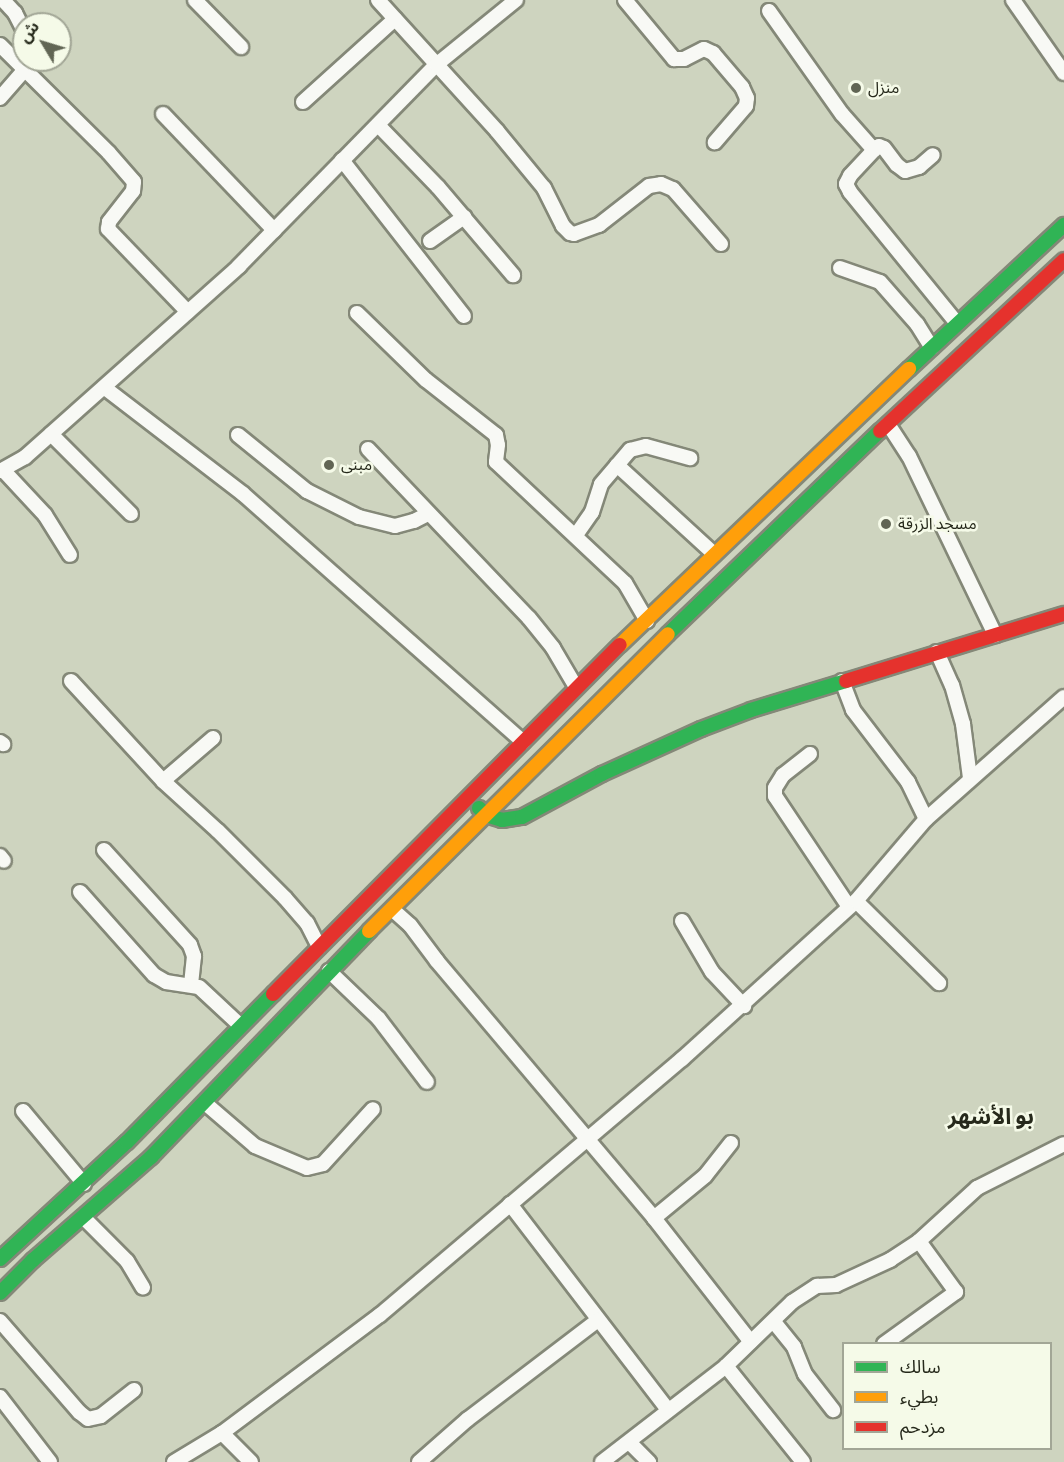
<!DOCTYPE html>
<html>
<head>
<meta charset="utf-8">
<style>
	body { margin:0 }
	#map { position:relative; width:1064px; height:1462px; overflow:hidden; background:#ced4bf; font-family:"Source Sans 3","Noto Sans Arabic",sans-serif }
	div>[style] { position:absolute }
	.roads { filter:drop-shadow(2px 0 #848878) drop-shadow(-2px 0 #848878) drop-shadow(0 2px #848878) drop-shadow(0 -2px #848878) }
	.street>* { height:14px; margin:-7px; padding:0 7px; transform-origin:7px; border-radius:7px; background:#f8f9f5 }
	.fast>* { height:14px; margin:-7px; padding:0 7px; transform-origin:7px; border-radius:7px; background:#30b455 }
	.slow>* { height:14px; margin:-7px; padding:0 7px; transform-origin:7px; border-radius:7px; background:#ff9f0a }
	.jam>* { height:14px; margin:-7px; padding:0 7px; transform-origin:7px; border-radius:7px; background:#e5322d }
	.dots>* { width:16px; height:16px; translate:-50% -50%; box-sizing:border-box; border:3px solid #f5fae8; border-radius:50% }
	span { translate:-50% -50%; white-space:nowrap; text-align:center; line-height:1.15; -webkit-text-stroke:5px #f5fae8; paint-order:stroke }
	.poi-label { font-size:16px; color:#26291b }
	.left { translate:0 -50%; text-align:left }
	.district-label { font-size:22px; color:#26291b; font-weight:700 }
	.legend { position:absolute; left:842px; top:1342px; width:210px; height:108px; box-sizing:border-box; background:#f5fae8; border:2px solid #a2a696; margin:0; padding:8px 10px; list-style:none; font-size:18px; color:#26291b }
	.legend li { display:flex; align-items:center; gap:12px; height:30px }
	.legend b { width:30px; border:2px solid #a2a696 }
	.north { position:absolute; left:12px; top:12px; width:60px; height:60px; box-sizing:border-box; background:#f5fae8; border:2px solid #a2a696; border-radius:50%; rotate:308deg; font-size:16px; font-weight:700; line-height:24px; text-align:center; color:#26291b }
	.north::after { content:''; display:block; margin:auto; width:21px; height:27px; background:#616554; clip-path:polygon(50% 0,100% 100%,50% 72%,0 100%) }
</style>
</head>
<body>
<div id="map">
	<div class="roads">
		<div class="street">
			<div style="left:3px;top:0;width:18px;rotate:47deg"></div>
			<div style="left:15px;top:13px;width:20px;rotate:63deg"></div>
			<div style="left:195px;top:0;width:66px;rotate:45.6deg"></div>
			<div style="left:378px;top:0;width:177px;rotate:47.7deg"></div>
			<div style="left:497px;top:131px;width:74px;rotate:50.5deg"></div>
			<div style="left:544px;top:188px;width:42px;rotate:63.4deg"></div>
			<div style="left:563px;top:226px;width:10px;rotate:45deg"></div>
			<div style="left:570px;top:233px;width:4px;rotate:14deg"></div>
			<div style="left:574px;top:234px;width:27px;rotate:-20deg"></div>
			<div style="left:599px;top:225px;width:63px;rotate:-38deg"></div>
			<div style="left:649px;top:186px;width:12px;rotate:-9deg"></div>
			<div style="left:661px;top:184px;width:13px;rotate:23deg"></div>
			<div style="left:673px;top:189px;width:73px;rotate:48.9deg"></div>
			<div style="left:625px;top:0;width:77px;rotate:50.3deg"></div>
			<div style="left:674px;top:59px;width:10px"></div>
			<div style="left:684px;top:59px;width:22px;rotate:-27deg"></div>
			<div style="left:704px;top:49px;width:10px;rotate:24deg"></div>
			<div style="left:713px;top:53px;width:45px;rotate:49.5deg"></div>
			<div style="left:742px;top:87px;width:12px;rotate:66deg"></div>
			<div style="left:747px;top:98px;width:8px;rotate:97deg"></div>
			<div style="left:746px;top:106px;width:48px;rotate:130.7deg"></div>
			<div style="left:1013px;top:0;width:89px;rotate:55.1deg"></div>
			<div style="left:769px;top:11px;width:126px;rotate:54.7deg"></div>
			<div style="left:842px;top:114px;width:48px;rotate:48.4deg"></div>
			<div style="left:874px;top:150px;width:35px;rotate:133deg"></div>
			<div style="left:850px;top:176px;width:9px;rotate:117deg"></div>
			<div style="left:846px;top:184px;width:9px;rotate:63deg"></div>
			<div style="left:850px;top:192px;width:169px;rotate:50.8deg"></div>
			<div style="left:0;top:45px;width:153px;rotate:44.7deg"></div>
			<div style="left:109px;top:153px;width:38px;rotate:49deg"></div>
			<div style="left:134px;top:182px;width:9px;rotate:96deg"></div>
			<div style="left:133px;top:191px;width:39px;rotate:128deg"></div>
			<div style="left:109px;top:222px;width:7px;rotate:98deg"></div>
			<div style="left:108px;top:229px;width:115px;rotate:46.1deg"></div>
			<div style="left:0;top:98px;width:38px;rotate:-49deg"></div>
			<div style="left:25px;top:69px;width:8px;rotate:-67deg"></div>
			<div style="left:303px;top:102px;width:124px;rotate:-42.1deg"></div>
			<div style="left:163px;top:114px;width:161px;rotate:46.3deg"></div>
			<div style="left:378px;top:125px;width:86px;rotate:45.9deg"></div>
			<div style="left:438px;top:187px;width:116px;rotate:49.6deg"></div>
			<div style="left:874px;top:150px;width:6px;rotate:-39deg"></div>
			<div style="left:879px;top:146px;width:5px;rotate:22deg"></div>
			<div style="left:884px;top:148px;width:21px;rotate:53deg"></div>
			<div style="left:897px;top:165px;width:10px;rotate:37deg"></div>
			<div style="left:905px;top:171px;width:15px;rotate:-16deg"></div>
			<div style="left:919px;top:167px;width:18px;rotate:-41deg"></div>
			<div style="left:342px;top:160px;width:198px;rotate:52deg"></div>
			<div style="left:430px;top:241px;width:42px;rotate:-35.2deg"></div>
			<div style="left:840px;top:268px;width:42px;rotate:19.3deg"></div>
			<div style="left:880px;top:282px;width:56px;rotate:48.6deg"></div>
			<div style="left:917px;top:324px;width:28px;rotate:58deg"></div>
			<div style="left:357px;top:313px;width:96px;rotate:44.2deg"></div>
			<div style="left:426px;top:380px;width:89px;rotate:38.2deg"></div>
			<div style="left:496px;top:435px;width:10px;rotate:79deg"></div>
			<div style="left:498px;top:445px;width:17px;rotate:97deg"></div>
			<div style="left:496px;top:462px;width:177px;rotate:43.2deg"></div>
			<div style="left:625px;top:583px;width:44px;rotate:59.9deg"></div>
			<div style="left:105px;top:388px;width:174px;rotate:37.5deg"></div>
			<div style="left:243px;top:494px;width:374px;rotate:41.5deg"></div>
			<div style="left:888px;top:424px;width:38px;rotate:57deg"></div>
			<div style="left:909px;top:456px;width:199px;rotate:64.3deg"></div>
			<div style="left:51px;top:434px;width:113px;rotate:45deg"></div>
			<div style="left:238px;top:435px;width:89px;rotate:39.1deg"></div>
			<div style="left:307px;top:491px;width:58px;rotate:26.6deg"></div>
			<div style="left:359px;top:517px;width:37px;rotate:14deg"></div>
			<div style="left:395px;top:526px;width:20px;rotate:-15deg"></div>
			<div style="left:414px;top:521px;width:16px;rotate:-27deg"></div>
			<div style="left:368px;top:449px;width:233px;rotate:46.4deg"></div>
			<div style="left:529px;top:618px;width:38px;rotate:51deg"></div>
			<div style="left:553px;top:648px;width:45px;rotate:59.5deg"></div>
			<div style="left:617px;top:465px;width:132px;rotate:42.5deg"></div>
			<div style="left:0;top:471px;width:29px;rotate:-29deg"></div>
			<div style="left:25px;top:457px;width:287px;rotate:-41.7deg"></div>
			<div style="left:239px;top:266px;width:281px;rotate:-45.6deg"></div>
			<div style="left:436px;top:65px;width:103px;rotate:-39.1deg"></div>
			<div style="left:4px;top:471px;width:60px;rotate:47deg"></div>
			<div style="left:45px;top:515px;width:47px;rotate:58deg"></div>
			<div style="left:576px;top:535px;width:28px;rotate:-55deg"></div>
			<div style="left:592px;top:512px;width:29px;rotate:-72deg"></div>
			<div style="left:601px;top:484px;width:45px;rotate:-49.5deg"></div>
			<div style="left:630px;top:450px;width:16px;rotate:-14deg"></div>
			<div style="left:646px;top:446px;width:46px;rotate:15.3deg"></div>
			<div style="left:937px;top:652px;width:36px;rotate:66deg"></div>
			<div style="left:952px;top:685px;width:41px;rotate:74.2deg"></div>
			<div style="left:963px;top:724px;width:54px;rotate:82.6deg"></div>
			<div style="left:71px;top:681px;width:136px;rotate:47.4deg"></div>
			<div style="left:163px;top:781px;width:74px;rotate:42.3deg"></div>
			<div style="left:218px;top:831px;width:95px;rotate:45deg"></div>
			<div style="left:285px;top:898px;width:33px;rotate:49deg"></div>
			<div style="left:307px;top:923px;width:27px;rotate:63deg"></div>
			<div style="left:842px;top:681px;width:31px;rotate:69deg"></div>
			<div style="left:853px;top:710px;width:91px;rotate:52.6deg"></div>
			<div style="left:908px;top:782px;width:41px;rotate:64.1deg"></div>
			<div style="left:0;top:742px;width:4px;rotate:34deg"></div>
			<div style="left:810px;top:754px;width:34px;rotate:142deg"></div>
			<div style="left:783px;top:775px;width:15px;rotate:122deg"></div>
			<div style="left:775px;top:788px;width:8px;rotate:90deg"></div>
			<div style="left:775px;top:796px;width:133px;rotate:56.3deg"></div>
			<div style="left:163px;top:781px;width:66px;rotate:-40.7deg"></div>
			<div style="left:104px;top:850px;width:128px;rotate:47.8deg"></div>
			<div style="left:190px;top:945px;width:12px;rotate:70deg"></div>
			<div style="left:194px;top:956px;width:29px;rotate:96deg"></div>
			<div style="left:0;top:856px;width:6px;rotate:51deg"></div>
			<div style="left:80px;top:892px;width:111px;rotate:48.3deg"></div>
			<div style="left:154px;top:975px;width:14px;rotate:30deg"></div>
			<div style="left:166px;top:982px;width:33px;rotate:9deg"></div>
			<div style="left:199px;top:987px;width:57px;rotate:42.9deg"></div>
			<div style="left:856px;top:901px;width:117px;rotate:44.7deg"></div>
			<div style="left:392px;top:909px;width:24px;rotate:42deg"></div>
			<div style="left:410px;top:925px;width:45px;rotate:53.1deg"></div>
			<div style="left:437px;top:961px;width:336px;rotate:49.8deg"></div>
			<div style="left:654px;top:1218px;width:157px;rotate:52deg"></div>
			<div style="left:682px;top:921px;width:59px;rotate:59.5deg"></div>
			<div style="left:712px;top:972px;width:47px;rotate:46.7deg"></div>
			<div style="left:329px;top:971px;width:69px;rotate:43.8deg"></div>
			<div style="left:379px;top:1019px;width:79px;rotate:52.7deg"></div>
			<div style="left:205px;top:1103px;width:66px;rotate:40.7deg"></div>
			<div style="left:255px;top:1146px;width:56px;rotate:22.9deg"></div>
			<div style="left:307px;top:1168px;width:16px;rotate:-14deg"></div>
			<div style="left:323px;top:1164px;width:74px;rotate:-47.7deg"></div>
			<div style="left:23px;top:1111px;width:95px;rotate:50.1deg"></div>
			<div style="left:510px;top:1204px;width:260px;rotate:52.5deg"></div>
			<div style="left:83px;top:1217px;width:62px;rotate:45deg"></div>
			<div style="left:127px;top:1261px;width:31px;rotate:59deg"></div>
			<div style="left:654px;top:1218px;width:66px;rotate:-39.5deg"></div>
			<div style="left:705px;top:1176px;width:42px;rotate:-51.8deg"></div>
			<div style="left:0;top:1321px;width:121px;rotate:49deg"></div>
			<div style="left:79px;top:1412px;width:11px;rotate:38deg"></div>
			<div style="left:88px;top:1419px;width:13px;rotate:-13deg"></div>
			<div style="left:101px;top:1416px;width:42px;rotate:-38.2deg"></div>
			<div style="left:774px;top:1322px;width:32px;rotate:51deg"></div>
			<div style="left:794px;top:1347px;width:29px;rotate:68deg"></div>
			<div style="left:805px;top:1374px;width:46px;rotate:52.1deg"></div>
			<div style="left:884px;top:1344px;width:89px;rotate:-35.8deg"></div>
			<div style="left:956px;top:1292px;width:63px;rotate:-126deg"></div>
			<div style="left:726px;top:1366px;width:123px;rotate:51.3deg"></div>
			<div style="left:0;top:1397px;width:82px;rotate:52.4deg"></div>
			<div style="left:222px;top:1433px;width:41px;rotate:45deg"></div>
			<div style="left:630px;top:1443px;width:27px;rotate:45deg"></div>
			<div style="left:174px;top:1462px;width:56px;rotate:-31.1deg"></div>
			<div style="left:222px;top:1433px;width:197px;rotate:-36.8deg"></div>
			<div style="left:380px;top:1315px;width:396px;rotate:-40.3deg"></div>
			<div style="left:682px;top:1059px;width:235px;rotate:-42.2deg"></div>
			<div style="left:856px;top:901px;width:108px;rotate:-49.5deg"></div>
			<div style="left:926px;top:819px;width:184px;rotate:-41.5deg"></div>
			<div style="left:419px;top:1462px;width:65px;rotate:-41.3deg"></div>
			<div style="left:468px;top:1419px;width:163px;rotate:-37.3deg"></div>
			<div style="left:602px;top:1462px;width:157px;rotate:-37.7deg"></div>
			<div style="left:726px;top:1366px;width:92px;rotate:-44.1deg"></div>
			<div style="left:792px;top:1302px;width:30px;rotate:-33deg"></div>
			<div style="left:817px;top:1286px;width:19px;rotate:-3deg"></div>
			<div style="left:836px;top:1285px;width:60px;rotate:-24.8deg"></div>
			<div style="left:890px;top:1260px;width:35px;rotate:-33deg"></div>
			<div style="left:919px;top:1241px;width:79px;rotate:-42.4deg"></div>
			<div style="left:977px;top:1188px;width:97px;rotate:-26.8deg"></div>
		</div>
		<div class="fast">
			<div style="left:909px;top:369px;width:212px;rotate:-42.9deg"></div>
			<div style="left:668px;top:634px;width:294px;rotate:-43.8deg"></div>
			<div style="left:479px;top:808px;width:10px;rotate:45deg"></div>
			<div style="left:486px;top:815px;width:17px;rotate:17deg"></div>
			<div style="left:502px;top:820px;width:20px;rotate:-9deg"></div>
			<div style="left:522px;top:817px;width:91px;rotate:-28.3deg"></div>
			<div style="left:602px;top:774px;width:109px;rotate:-24.4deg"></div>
			<div style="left:701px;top:729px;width:53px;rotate:-20.8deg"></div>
			<div style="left:751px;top:710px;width:99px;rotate:-17deg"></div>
			<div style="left:0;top:1259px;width:173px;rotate:-42.7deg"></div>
			<div style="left:127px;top:1142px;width:208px;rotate:-45.4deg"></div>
			<div style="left:0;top:1293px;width:47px;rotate:-45deg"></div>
			<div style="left:33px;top:1260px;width:157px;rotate:-41.1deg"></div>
			<div style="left:151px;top:1157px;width:314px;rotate:-46deg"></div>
		</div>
		<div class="slow">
			<div style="left:620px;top:645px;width:400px;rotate:-43.7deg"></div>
			<div style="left:369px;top:931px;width:421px;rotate:-44.8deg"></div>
		</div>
		<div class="jam">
			<div style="left:880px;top:431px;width:251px;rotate:-42.9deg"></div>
			<div style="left:846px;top:681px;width:228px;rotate:-17.1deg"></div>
			<div style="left:273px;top:994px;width:492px;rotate:-45.2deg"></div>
		</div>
	</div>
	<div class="dots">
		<div style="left:856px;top:88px;background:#616554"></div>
		<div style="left:329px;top:465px;background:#616554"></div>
		<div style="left:886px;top:524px;background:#616554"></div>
	</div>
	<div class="poi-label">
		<span class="left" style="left:868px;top:88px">منزل</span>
		<span class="left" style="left:341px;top:465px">مبنى</span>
		<span class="left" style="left:898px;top:524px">مسجد الزرقة</span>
	</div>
	<div class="district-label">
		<span style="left:991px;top:1118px">بو الأشهر</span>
	</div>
	<ul class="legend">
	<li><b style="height:8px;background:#30b455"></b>سالك</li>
	<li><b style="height:8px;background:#ff9f0a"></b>بطيء</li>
	<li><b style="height:8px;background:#e5322d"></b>مزدحم</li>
	</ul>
	<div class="north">ش</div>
</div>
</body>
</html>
